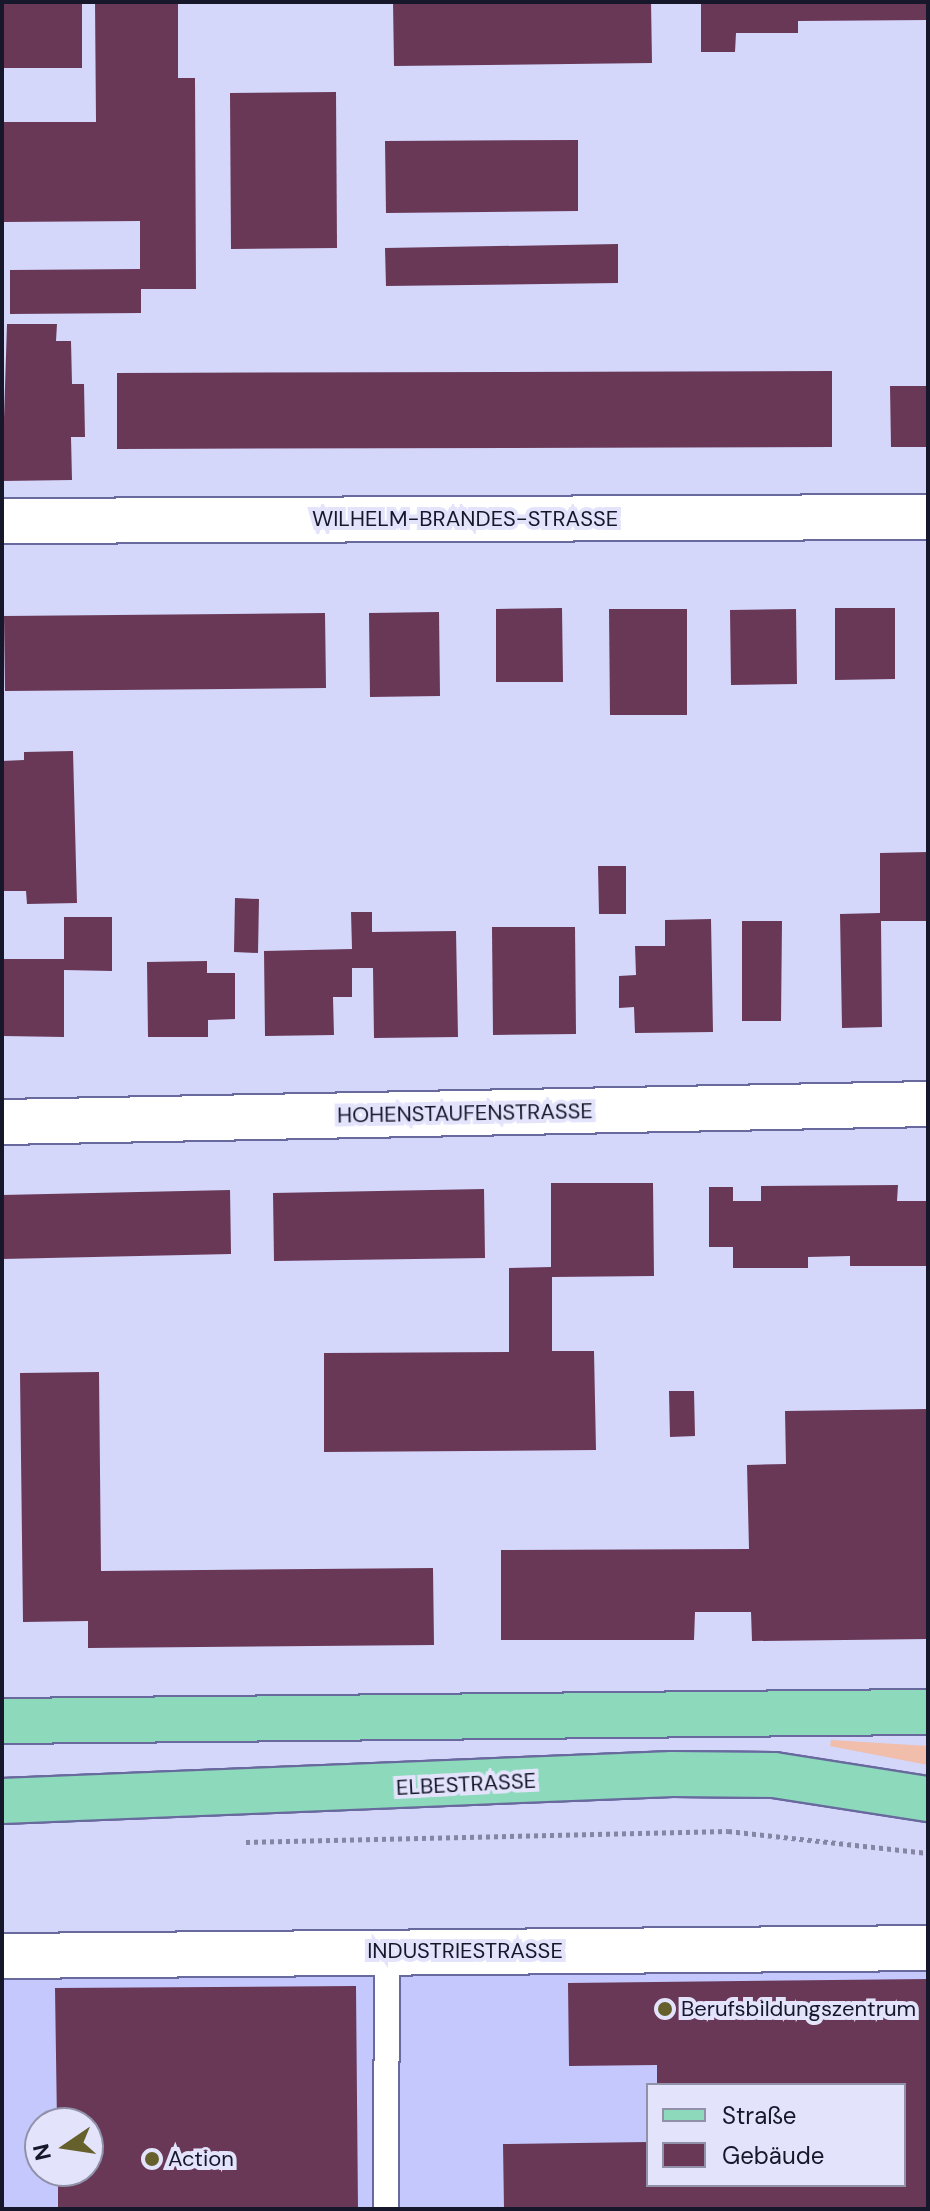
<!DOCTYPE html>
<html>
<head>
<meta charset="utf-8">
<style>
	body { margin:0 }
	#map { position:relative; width:930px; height:2211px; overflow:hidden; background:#d4d6fa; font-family:"DM Sans",sans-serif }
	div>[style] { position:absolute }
	.built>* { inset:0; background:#c5c8fd }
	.green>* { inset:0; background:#f0beab }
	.building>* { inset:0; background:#693857 }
	.path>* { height:5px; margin-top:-2.5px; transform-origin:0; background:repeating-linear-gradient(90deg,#8586a4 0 4px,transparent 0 8px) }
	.roads { filter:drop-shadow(2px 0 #68699d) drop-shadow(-2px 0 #68699d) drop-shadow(0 2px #68699d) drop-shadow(0 -2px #68699d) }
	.service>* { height:24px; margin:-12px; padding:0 12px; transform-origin:12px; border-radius:12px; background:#fff }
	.minor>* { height:44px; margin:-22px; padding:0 22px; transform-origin:22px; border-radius:22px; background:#fff }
	.primary>* { height:44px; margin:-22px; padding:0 22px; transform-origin:22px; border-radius:22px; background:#8dd9bb }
	.dots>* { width:22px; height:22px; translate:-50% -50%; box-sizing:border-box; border:4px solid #e3e4fc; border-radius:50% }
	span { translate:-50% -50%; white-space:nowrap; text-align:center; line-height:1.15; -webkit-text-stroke:8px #e3e4fc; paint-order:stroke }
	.street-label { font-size:22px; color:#17172c }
	.poi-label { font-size:22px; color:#17172c }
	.left { translate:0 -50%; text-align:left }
	.frame { position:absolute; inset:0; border:4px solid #17172c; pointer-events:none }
	.legend { position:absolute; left:646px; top:2083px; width:260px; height:104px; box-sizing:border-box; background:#e3e4fc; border:2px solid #9192a9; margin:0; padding:10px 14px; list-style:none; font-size:24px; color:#17172c }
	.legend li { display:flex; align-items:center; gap:16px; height:40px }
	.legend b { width:40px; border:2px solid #9192a9 }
	.north { position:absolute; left:24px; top:2107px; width:80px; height:80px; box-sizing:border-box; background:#e3e4fc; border:2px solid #9192a9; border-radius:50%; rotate:257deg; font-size:22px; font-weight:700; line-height:32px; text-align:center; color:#17172c }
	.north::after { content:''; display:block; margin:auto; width:28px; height:36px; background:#66602d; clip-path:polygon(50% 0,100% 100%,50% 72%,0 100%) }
</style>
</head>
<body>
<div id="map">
	<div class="built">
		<div style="clip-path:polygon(evenodd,928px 1925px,928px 2209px,2px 2209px,2px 1933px,928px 1925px,648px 2085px,904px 2085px,904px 2185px,648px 2185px,648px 2085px,928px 1925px,40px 2123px,88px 2123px,88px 2171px,40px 2171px,40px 2123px)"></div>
	</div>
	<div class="green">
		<div style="clip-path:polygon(831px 1740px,928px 1746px,928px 1765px,830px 1746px)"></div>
	</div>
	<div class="building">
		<div style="clip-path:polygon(2px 2px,82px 2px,82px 68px,2px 68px)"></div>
		<div style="clip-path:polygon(95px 2px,178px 2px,178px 78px,195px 78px,196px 289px,141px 289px,141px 313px,10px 314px,10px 270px,140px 269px,140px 221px,4px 222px,3px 122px,96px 122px)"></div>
		<div style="clip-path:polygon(393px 2px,651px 2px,652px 63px,394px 66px)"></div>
		<div style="clip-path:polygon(701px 2px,928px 2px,928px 20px,798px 21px,798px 33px,736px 33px,735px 52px,701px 52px)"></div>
		<div style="clip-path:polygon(336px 92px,337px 248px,231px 249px,230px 93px)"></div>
		<div style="clip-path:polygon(578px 140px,578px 211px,386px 213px,385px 141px)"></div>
		<div style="clip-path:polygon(618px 244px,618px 283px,386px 286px,385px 248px)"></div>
		<div style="clip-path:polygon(7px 324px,57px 324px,56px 341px,71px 341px,72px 384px,84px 384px,85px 437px,71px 437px,72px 480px,2px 481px)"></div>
		<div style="clip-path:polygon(832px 371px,832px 447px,117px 449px,117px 373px)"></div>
		<div style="clip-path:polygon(890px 386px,928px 386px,928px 447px,891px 447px)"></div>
		<div style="clip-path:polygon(562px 608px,563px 682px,496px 682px,496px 609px)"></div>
		<div style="clip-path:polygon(835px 608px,895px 608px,895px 679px,835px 680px)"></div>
		<div style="clip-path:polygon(609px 609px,687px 609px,687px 715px,610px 715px)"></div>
		<div style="clip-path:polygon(796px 609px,797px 684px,731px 685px,730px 610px)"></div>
		<div style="clip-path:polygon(439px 612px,440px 696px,370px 697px,369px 613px)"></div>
		<div style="clip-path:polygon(325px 613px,326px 688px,5px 691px,4px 616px)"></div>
		<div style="clip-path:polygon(73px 751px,77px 903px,27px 904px,26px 891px,2px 891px,2px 761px,24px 760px,24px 752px)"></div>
		<div style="clip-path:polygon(928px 852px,928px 921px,881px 921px,882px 1027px,842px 1028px,840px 914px,880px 913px,880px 853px)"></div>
		<div style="clip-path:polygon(598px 866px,626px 866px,626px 914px,599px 914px)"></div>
		<div style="clip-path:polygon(235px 898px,259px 899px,258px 953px,234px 952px)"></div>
		<div style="clip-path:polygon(351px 912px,372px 912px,372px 932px,456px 931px,458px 1037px,374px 1038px,373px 968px,352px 968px,352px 997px,333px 997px,334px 1035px,265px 1036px,264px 951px,352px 949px)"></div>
		<div style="clip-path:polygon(64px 917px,112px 917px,112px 971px,64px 970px,64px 1037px,3px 1036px,3px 959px,64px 959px)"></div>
		<div style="clip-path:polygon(711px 919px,713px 1032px,635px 1033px,634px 1007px,619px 1008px,619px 976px,636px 975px,635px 946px,665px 946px,665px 920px)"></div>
		<div style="clip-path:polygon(742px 921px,782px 921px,781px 1021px,742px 1021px)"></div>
		<div style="clip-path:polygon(492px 927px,575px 927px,576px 1034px,493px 1035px)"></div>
		<div style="clip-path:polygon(207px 961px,207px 973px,235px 973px,235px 1019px,208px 1020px,208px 1037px,148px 1037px,147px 962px)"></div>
		<div style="clip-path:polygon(551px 1183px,653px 1183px,654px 1276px,552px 1277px,552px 1351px,594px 1351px,596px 1450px,324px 1452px,324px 1353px,509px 1352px,509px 1268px,551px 1267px)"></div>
		<div style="clip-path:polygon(898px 1185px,897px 1201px,928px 1201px,928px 1266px,850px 1266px,850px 1256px,808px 1257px,808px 1268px,733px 1268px,733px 1247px,709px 1247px,709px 1187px,733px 1187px,733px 1201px,761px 1201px,761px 1186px)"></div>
		<div style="clip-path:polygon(484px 1189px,485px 1258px,274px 1261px,273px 1193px)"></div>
		<div style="clip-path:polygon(230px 1190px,231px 1254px,2px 1259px,2px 1195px)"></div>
		<div style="clip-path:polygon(99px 1372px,101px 1571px,433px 1568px,434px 1645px,88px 1648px,88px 1621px,23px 1622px,20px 1373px)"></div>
		<div style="clip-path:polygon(669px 1391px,694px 1391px,695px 1436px,670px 1437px)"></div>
		<div style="clip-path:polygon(928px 1409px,928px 1639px,752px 1641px,751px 1612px,695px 1612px,694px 1640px,501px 1640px,501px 1550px,749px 1549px,747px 1465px,786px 1464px,785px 1411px)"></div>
		<div style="clip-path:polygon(928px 1979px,928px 2209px,504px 2209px,503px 2144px,648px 2142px,648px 2185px,904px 2185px,904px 2085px,657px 2085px,657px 2065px,569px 2066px,568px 1983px)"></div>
		<div style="clip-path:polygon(356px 1986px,358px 2209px,58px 2209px,58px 2171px,88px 2171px,88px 2123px,57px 2123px,55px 1988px)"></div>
	</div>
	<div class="path">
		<div style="left:246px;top:1842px;width:482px;rotate:-1.3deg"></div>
		<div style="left:728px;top:1831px;width:201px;rotate:6.3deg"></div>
	</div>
	<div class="roads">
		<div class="service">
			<div style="left:386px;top:2209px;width:257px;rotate:-89.8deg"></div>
		</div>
		<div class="minor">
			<div style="left:2px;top:521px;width:926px;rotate:-0.25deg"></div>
			<div style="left:2px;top:1122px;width:926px;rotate:-1.11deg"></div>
			<div style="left:2px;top:1956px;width:926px;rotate:-0.49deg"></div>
		</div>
		<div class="primary">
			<div style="left:2px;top:1721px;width:926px;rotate:-0.56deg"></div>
			<div style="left:2px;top:1801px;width:671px;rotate:-2.31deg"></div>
			<div style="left:672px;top:1774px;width:102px;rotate:0.6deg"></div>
			<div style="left:774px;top:1775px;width:156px;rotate:8.9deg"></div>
		</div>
	</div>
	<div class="dots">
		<div style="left:665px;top:2009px;background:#66602d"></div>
		<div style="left:152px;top:2159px;background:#66602d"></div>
	</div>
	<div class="street-label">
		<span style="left:465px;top:519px">WILHELM-BRANDES-STRASSE</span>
		<span style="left:465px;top:1113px;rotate:-1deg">HOHENSTAUFENSTRASSE</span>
		<span style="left:466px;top:1784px;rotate:-3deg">ELBESTRASSE</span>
		<span style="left:465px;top:1951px">INDUSTRIESTRASSE</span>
	</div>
	<div class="poi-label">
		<span class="left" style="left:681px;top:2009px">Berufsbildungszentrum</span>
		<span class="left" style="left:168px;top:2159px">Action</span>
	</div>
	<div class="frame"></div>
	<ul class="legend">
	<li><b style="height:10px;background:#8dd9bb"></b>Straße</li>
	<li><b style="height:22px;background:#693857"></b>Gebäude</li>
	</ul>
	<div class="north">N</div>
</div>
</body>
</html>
